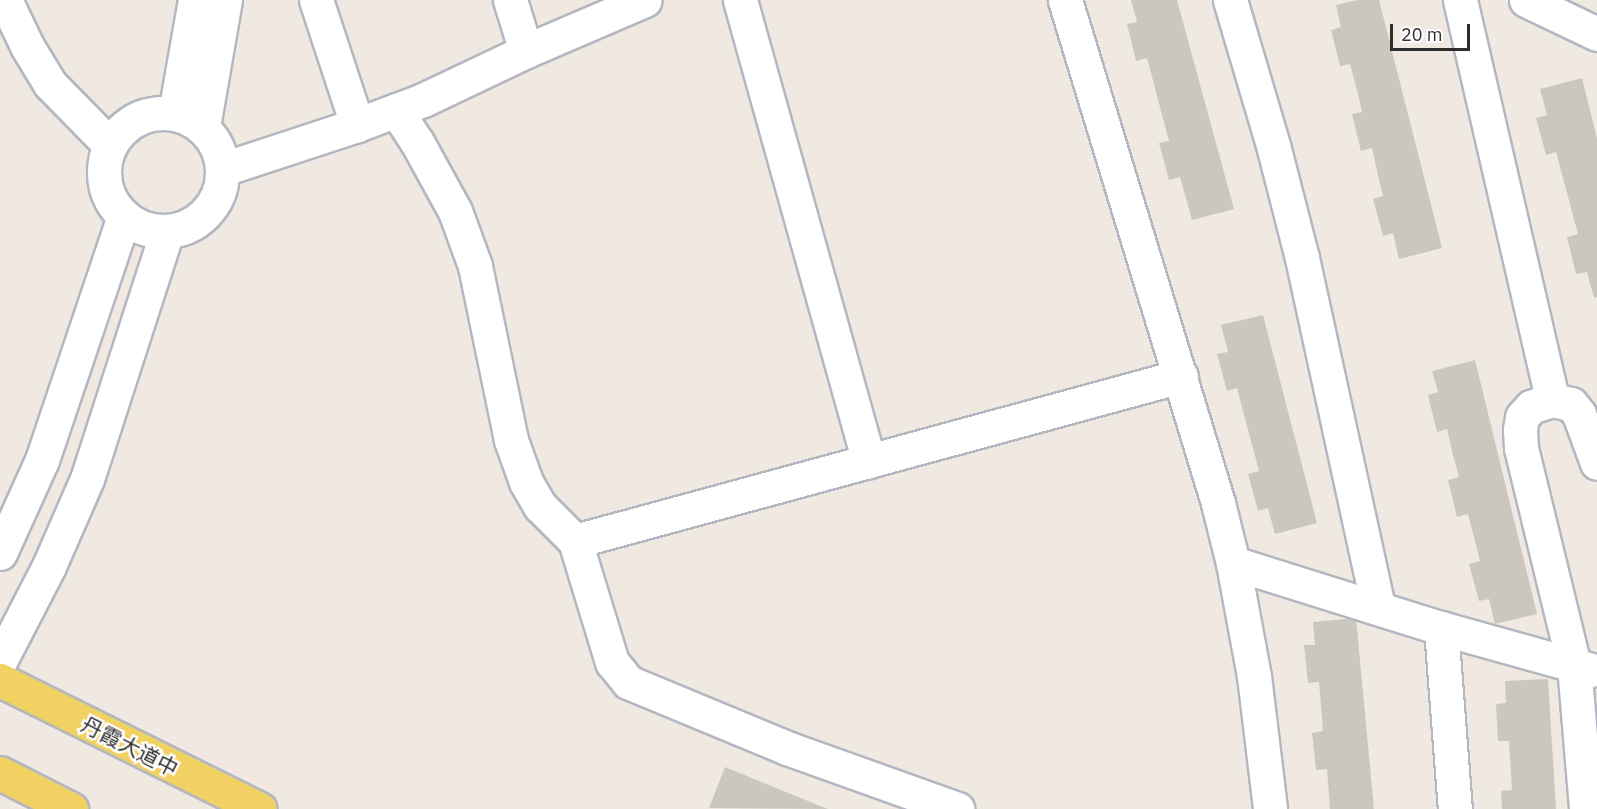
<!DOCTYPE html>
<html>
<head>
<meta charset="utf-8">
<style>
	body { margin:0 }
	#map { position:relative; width:1597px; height:809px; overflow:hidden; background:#efe9e1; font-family:"IBM Plex Sans","Noto Sans SC",sans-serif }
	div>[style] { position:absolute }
	.building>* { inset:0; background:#cbc7bf }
	.roads { filter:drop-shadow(2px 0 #b4b7c1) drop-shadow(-2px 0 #b4b7c1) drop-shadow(0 2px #b4b7c1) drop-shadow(0 -2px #b4b7c1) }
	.minor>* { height:33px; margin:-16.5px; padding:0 16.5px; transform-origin:16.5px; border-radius:16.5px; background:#fff }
	.minor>.ring { margin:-16.5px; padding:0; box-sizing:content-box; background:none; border:33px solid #fff; border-radius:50% }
	.major>* { height:33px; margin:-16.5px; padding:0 16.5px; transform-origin:16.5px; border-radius:16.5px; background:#f2d163 }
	span { translate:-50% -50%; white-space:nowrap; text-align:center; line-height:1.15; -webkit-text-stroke:5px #fff; paint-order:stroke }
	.street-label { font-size:21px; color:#2e2e2e }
	.scale { position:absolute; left:1390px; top:24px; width:80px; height:27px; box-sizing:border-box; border:3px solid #2e2e2e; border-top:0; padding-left:8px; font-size:18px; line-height:21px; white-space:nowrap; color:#2e2e2e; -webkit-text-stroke:4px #fff; paint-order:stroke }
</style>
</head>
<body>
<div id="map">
	<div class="building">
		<div style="clip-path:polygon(1131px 0,1177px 0,1234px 209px,1192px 220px,1180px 177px,1169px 180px,1159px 143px,1169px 141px,1147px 58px,1136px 61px,1127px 24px,1137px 22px)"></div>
		<div style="clip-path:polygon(1358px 0,1379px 0,1442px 248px,1399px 259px,1393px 233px,1383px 236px,1373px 199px,1383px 196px,1378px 175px,1372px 148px,1361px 151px,1352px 114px,1362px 112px,1357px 90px,1350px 64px,1340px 66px,1331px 30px,1341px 27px,1336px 5px)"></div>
		<div style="clip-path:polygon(1582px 78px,1597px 138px,1597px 297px,1594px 298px,1587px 272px,1576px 274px,1567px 237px,1578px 234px,1556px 152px,1546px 155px,1536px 118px,1547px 115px,1540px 89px)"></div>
		<div style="clip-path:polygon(1263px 315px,1317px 523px,1275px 534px,1268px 508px,1258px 511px,1248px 474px,1259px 471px,1237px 388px,1227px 391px,1217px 354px,1228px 352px,1221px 325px)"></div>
		<div style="clip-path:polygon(1475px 360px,1537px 614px,1495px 624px,1489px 599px,1479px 601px,1469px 564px,1480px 561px,1468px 514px,1457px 517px,1448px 480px,1459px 477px,1453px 455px,1447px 429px,1437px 432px,1428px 395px,1438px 392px,1432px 371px)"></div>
		<div style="clip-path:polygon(1356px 618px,1374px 809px,1330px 809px,1327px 769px,1316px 770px,1312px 733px,1323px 731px,1319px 682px,1308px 683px,1304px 645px,1315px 645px,1313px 622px)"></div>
		<div style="clip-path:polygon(1548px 679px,1556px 809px,1502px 809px,1501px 791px,1512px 790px,1509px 741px,1498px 741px,1496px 704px,1506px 703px,1505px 681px)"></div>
		<div style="clip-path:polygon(725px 767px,808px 801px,828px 809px,709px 808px)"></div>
	</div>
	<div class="roads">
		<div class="minor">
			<div style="left:5px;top:0;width:51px;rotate:64.4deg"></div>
			<div style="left:27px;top:46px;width:44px;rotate:58.8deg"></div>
			<div style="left:50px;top:84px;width:86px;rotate:45.5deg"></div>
			<div style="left:316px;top:0;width:132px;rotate:71.8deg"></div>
			<div style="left:510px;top:0;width:53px;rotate:72.6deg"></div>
			<div style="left:740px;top:0;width:479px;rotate:74.4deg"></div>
			<div style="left:1065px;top:0;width:526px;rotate:73.08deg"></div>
			<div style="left:1218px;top:503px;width:62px;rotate:76deg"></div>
			<div style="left:1233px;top:563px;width:115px;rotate:79.5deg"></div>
			<div style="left:1254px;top:676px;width:134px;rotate:83.1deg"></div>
			<div style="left:1230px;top:0;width:155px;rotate:73.5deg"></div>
			<div style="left:1274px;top:149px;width:113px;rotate:75.6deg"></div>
			<div style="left:1302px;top:258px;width:358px;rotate:77.7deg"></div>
			<div style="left:1460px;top:0;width:410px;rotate:77deg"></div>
			<div style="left:1552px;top:400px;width:19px;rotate:12deg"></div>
			<div style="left:1571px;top:404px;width:13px;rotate:51deg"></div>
			<div style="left:1579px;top:414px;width:52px;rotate:69.8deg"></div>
			<div style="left:1526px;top:0;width:79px;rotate:25.6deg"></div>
			<div style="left:396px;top:110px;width:38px;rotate:57deg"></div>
			<div style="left:417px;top:142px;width:79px;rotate:61.2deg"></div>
			<div style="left:455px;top:211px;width:59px;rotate:70deg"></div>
			<div style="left:475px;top:266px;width:178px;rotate:78.3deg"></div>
			<div style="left:511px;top:440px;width:45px;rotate:70.3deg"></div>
			<div style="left:526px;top:482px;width:28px;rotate:60deg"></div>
			<div style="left:540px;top:506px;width:49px;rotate:45deg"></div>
			<div style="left:575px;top:541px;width:127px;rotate:73deg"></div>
			<div style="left:612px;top:662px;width:26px;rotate:51deg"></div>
			<div style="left:628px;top:682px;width:172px;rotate:22.5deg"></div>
			<div style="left:787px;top:748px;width:181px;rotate:19.7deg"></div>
			<div class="ring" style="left:104px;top:113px;width:85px;height:85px"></div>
			<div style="left:175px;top:113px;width:115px;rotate:-80deg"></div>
			<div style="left:203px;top:127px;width:129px;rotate:-80.2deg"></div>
			<div style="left:223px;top:169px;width:141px;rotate:-18.2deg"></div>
			<div style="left:357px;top:125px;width:71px;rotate:-20.7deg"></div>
			<div style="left:423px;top:100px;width:114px;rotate:-25.4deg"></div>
			<div style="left:526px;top:51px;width:129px;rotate:-23.2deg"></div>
			<div style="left:1552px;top:400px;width:22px;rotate:162deg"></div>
			<div style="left:1531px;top:407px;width:13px;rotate:132deg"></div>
			<div style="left:1522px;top:417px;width:12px;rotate:99deg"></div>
			<div style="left:1520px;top:429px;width:19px;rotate:87deg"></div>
			<div style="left:1521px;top:448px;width:223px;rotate:76.3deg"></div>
			<div style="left:1574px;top:665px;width:144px;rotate:85.2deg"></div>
			<div style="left:575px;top:541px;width:628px;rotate:-15.23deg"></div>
			<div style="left:0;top:553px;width:102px;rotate:-65.7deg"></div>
			<div style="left:42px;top:460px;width:256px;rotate:-71.4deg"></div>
			<div style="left:1233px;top:563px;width:218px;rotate:17.4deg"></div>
			<div style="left:1441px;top:628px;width:156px;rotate:15.6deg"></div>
			<div style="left:1441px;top:628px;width:182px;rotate:85.6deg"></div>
			<div style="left:0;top:661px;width:107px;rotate:-62.7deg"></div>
			<div style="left:49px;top:566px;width:95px;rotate:-66.4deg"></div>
			<div style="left:87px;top:479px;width:260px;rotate:-72.1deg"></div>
		</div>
		<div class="major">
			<div style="left:0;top:680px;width:290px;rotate:26.4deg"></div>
			<div style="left:0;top:773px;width:80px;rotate:26.9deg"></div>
		</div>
	</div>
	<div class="street-label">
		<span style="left:130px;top:746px;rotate:27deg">丹霞大道中</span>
	</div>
	<div class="scale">20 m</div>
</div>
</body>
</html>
